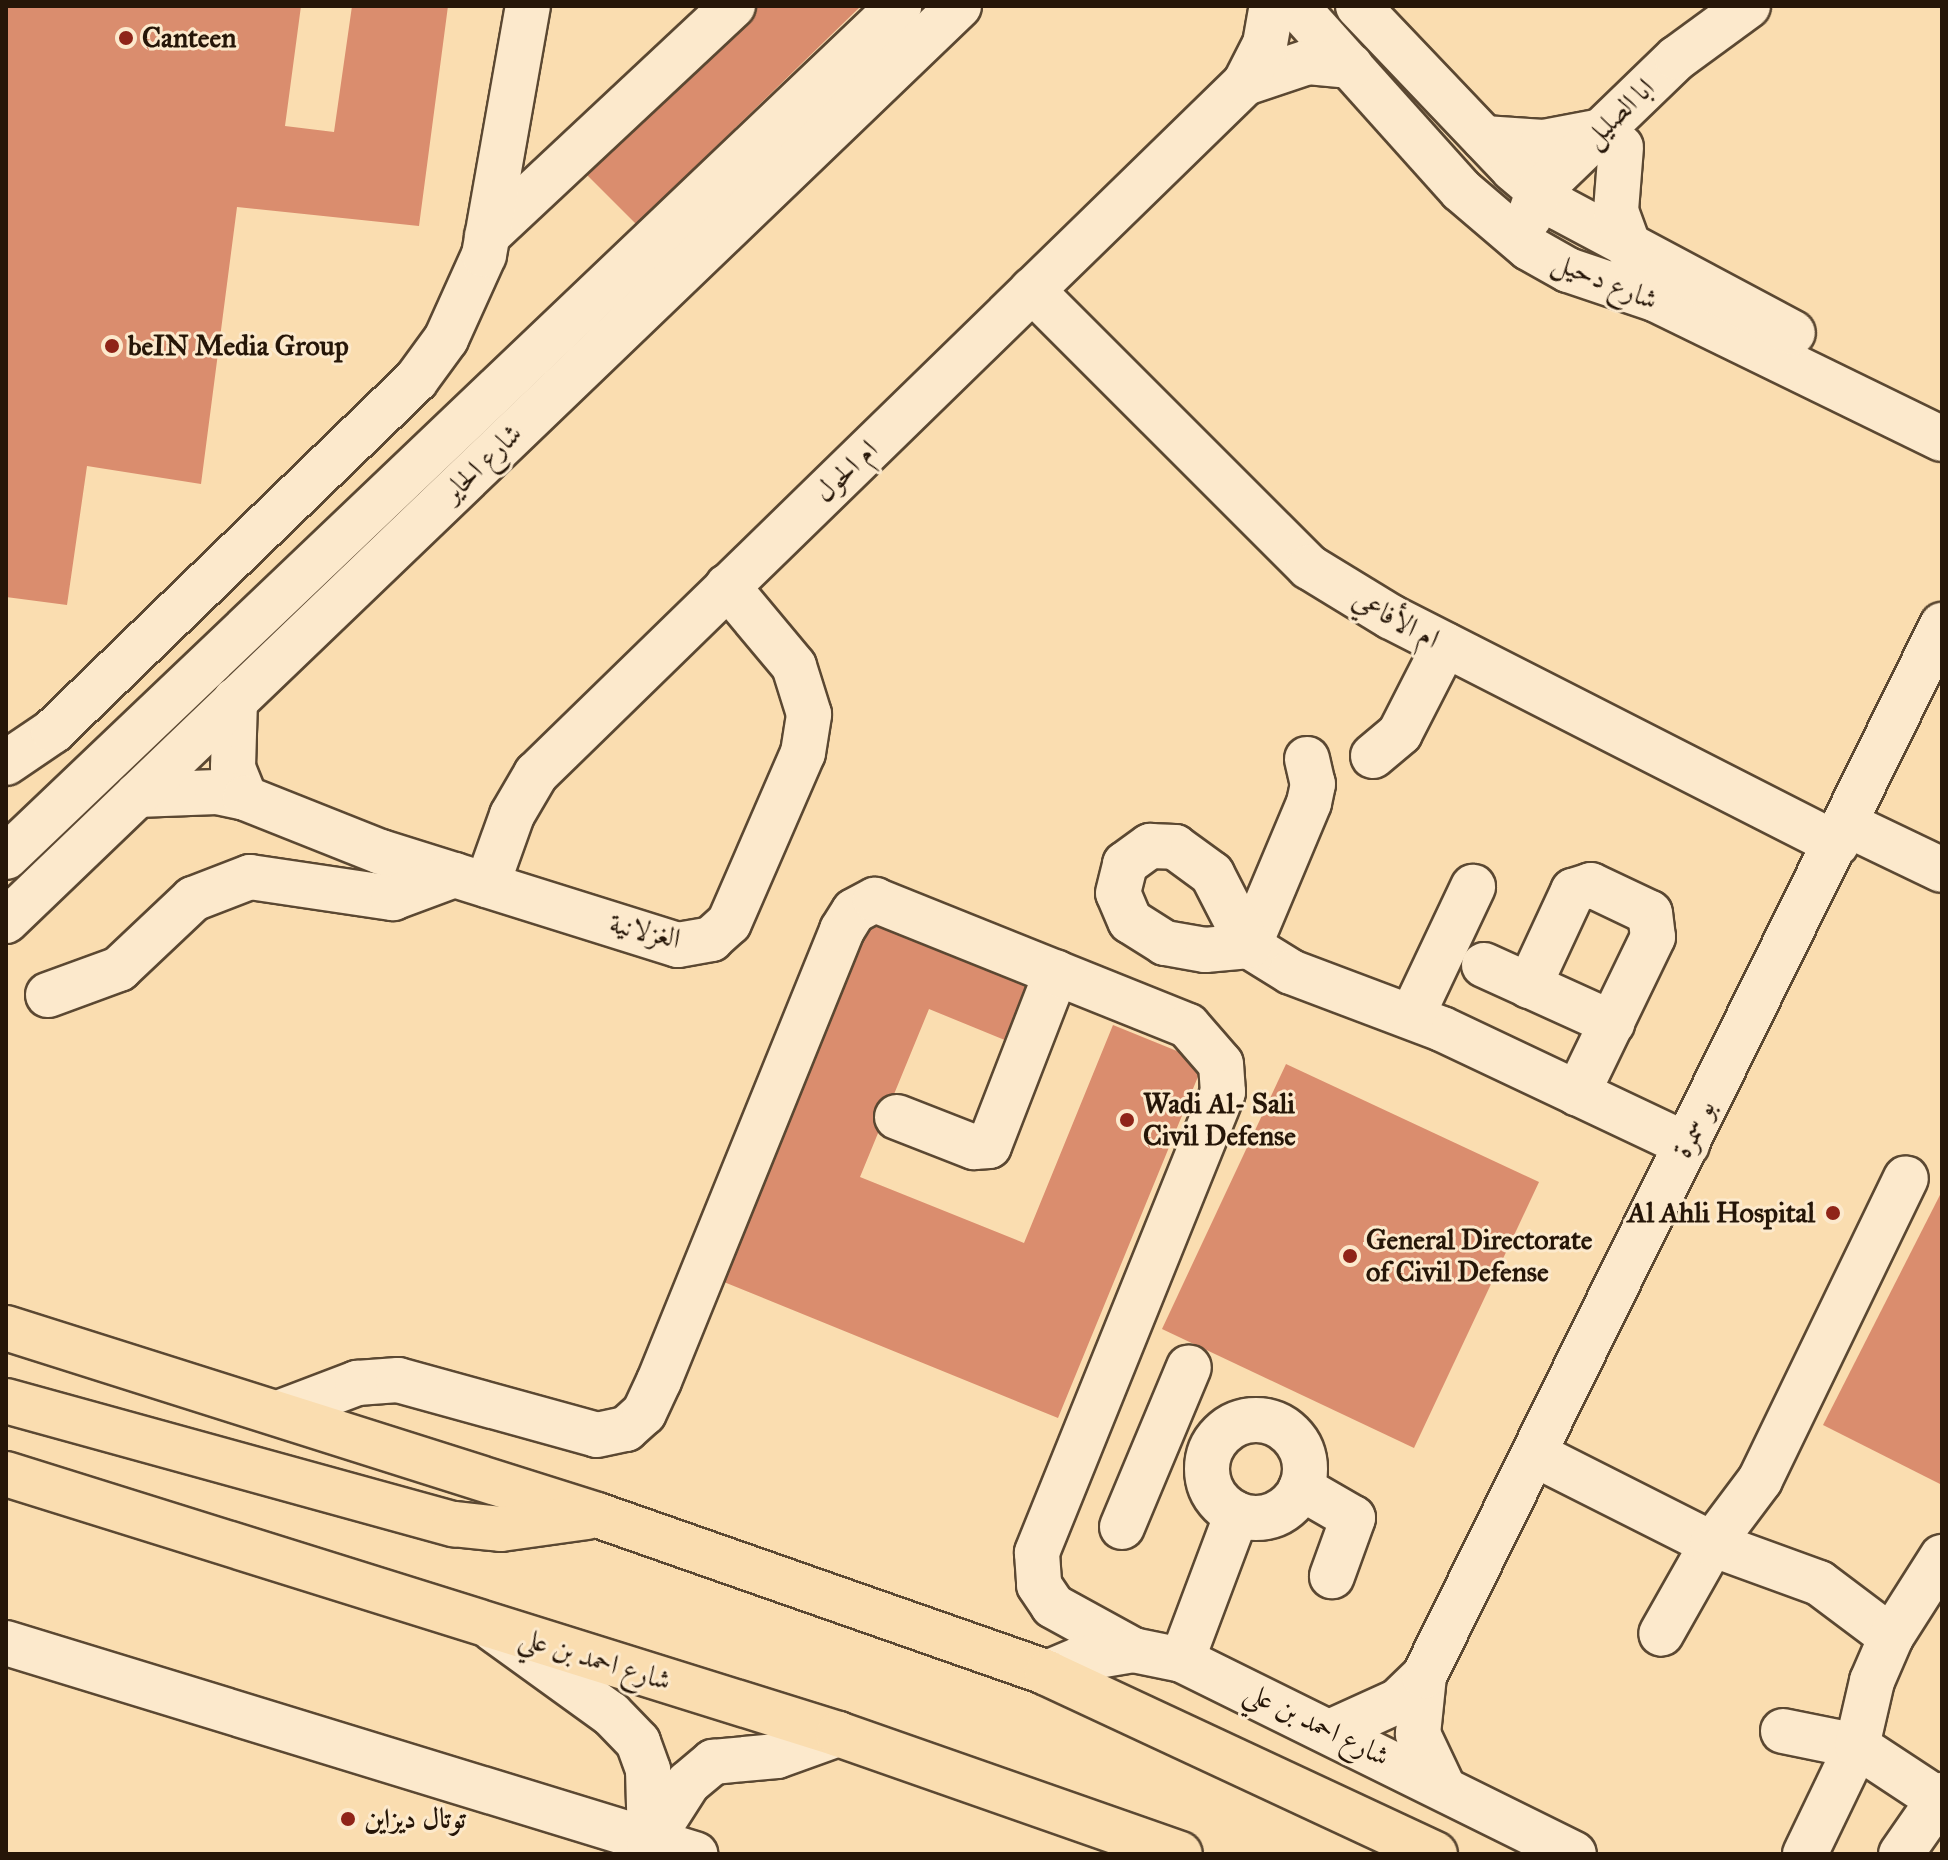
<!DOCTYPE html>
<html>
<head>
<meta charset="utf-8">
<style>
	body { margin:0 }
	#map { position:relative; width:1948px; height:1860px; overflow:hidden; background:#faddb0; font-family:"IM FELL Great Primer",Amiri,serif }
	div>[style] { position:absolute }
	.building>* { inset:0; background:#da8d6e }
	.roads { filter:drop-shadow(2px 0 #5b4832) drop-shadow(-2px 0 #5b4832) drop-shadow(0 2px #5b4832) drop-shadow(0 -2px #5b4832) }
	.minor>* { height:44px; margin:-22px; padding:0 22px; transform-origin:22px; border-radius:22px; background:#fce9cc }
	.minor>.ring { margin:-22px; padding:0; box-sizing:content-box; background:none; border:44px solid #fce9cc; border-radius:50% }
	.major>* { height:44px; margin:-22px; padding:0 22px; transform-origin:22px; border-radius:22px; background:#faddb0 }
	.dots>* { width:22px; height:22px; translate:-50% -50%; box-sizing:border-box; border:4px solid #fce9cc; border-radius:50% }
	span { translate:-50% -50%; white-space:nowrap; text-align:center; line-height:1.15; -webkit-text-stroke:6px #fce9cc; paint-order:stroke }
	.poi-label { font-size:28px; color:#261608; font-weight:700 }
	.left { translate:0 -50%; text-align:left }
	.right { translate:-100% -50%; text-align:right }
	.street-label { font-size:28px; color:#261608 }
	.frame { position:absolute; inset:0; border:8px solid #261608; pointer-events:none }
</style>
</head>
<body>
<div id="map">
	<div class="building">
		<div style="clip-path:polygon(6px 6px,301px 6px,285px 126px,334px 132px,352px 6px,448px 6px,419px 226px,237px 207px,201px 484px,87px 466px,67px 605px,6px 597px)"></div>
		<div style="clip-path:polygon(757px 6px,861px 6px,636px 224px,585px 173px)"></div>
		<div style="clip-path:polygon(869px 913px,1038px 981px,1012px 1043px,929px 1009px,860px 1177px,1024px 1243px,1113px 1025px,1204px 1062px,1058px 1418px,719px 1280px)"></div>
		<div style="clip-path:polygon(1286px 1064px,1539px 1182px,1414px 1448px,1162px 1329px)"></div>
		<div style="clip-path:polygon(1942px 1191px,1942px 1485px,1823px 1425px)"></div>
	</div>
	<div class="roads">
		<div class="minor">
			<div style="left:1296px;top:6px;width:247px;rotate:48.1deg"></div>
			<div style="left:1461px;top:190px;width:89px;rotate:40.5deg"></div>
			<div style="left:1529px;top:248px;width:45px;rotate:29.4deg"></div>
			<div style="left:1568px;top:270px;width:94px;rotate:18.6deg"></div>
			<div style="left:1657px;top:300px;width:317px;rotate:26deg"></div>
			<div style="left:1358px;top:6px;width:225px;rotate:46.4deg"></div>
			<div style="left:1513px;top:169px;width:60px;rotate:40.3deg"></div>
			<div style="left:1559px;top:208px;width:265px;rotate:28.1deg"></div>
			<div style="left:1245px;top:83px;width:66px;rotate:-18.4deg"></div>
			<div style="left:1308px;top:62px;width:43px;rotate:5.3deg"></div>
			<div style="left:1484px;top:138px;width:59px;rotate:3.9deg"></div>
			<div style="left:1543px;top:142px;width:59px;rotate:-10.7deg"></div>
			<div style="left:1621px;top:147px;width:64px;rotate:94.5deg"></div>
			<div style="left:1616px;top:211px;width:44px;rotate:69.9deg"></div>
			<div style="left:1529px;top:218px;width:28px;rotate:-71deg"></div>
			<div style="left:1538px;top:192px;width:193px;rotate:-44deg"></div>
			<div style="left:1677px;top:58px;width:88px;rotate:-36.2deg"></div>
			<div style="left:487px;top:236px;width:337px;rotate:-43.1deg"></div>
			<div style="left:1032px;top:290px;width:392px;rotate:45deg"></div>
			<div style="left:1309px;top:567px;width:96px;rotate:31.4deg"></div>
			<div style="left:1391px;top:617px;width:500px;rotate:27deg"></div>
			<div style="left:235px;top:700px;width:68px;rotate:91.7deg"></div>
			<div style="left:233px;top:768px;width:32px;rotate:68deg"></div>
			<div style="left:1373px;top:756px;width:35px;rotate:-40deg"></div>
			<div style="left:1400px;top:733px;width:99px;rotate:-62.9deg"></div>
			<div style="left:1307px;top:759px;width:26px;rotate:77deg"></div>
			<div style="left:1313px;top:784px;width:19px;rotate:102deg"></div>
			<div style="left:1309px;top:803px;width:155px;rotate:112.8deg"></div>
			<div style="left:1249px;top:946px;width:49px;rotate:31.8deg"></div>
			<div style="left:1291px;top:972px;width:161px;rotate:20.7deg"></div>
			<div style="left:1442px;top:1029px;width:271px;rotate:25.3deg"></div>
			<div style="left:6px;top:763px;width:57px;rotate:-34.2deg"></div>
			<div style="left:53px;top:731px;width:505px;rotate:-44.04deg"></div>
			<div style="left:416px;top:380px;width:51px;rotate:-53.8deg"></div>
			<div style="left:446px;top:339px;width:92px;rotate:-65.7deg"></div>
			<div style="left:484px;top:255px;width:253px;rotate:-80deg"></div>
			<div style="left:137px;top:795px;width:80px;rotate:-2.1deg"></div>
			<div style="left:217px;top:792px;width:29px;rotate:12deg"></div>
			<div style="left:245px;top:798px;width:146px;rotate:21.7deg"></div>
			<div style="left:381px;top:852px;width:311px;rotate:17.4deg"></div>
			<div style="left:678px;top:945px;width:34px;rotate:-10deg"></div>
			<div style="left:711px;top:939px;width:24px;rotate:-42deg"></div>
			<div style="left:729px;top:923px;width:185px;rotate:-66.5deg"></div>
			<div style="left:803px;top:753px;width:39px;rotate:-81deg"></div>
			<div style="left:809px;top:714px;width:50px;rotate:-107.4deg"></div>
			<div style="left:794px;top:666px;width:104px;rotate:-129.9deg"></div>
			<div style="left:1846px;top:824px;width:106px;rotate:25.6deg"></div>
			<div style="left:1150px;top:846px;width:25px;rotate:2deg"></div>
			<div style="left:1175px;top:847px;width:46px;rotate:36.1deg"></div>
			<div style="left:1212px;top:874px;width:81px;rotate:62.8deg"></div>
			<div style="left:1249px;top:946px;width:44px;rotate:174.8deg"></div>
			<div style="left:1205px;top:950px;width:41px;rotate:-170.1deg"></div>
			<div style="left:1165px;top:943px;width:41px;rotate:-147.8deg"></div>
			<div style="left:1130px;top:921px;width:30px;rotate:-113deg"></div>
			<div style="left:1118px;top:893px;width:30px;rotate:-76deg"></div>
			<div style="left:1125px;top:864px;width:31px;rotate:-36deg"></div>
			<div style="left:6px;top:857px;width:1234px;rotate:-43.62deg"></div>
			<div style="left:487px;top:885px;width:74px;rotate:-70.3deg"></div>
			<div style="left:512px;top:815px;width:48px;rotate:-59.7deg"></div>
			<div style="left:536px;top:774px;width:990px;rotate:-44.26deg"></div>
			<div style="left:1245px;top:83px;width:44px;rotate:-62.9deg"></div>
			<div style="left:1265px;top:44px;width:39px;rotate:-80deg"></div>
			<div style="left:6px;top:921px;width:1321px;rotate:-43.83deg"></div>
			<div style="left:1484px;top:965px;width:141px;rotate:24.4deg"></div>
			<div style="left:1529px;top:986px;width:105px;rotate:-65.1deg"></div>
			<div style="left:1573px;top:891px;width:19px;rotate:-18deg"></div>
			<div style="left:1591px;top:885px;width:65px;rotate:25.4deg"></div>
			<div style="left:1650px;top:913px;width:24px;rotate:83deg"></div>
			<div style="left:1653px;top:937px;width:174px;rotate:115.8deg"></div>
			<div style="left:48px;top:995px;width:76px;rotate:-20.1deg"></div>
			<div style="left:119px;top:969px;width:102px;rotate:-43.4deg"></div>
			<div style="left:193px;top:899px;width:61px;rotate:-21.1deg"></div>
			<div style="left:250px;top:877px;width:145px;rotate:8.4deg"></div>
			<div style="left:393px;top:898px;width:66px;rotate:-20.4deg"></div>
			<div style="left:1412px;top:1016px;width:143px;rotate:-64.7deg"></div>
			<div style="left:897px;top:1117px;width:83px;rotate:21.3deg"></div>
			<div style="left:974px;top:1147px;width:15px;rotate:-4deg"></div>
			<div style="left:989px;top:1146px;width:186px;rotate:-68.8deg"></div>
			<div style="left:278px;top:1413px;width:85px;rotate:-20.8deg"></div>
			<div style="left:357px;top:1383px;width:41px;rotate:-4.2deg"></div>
			<div style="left:398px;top:1380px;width:206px;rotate:15.4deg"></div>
			<div style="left:597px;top:1435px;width:30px;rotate:-12deg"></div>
			<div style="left:626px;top:1429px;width:24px;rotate:-42deg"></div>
			<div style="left:644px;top:1413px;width:35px;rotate:-65deg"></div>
			<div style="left:659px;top:1381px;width:487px;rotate:-67.9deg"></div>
			<div style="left:842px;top:930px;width:22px;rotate:-58deg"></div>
			<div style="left:854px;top:911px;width:24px;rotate:-28deg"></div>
			<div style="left:875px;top:900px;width:337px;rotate:21.9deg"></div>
			<div style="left:1188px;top:1026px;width:50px;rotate:49deg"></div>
			<div style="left:1221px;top:1064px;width:28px;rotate:86deg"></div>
			<div style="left:1223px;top:1092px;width:497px;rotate:112deg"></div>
			<div style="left:1037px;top:1553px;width:32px;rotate:86deg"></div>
			<div style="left:1039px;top:1585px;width:25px;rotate:56deg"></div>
			<div style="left:1053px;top:1606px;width:91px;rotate:28.8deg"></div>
			<div class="ring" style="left:1207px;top:1420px;width:54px;height:54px"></div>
			<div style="left:1534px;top:1454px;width:199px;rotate:26.8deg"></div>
			<div style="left:1712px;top:1544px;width:103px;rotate:119.5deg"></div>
			<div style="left:1301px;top:1488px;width:60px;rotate:30deg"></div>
			<div style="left:1353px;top:1518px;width:62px;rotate:109.9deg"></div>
			<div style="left:1122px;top:1527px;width:173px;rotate:-67.3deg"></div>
			<div style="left:493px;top:1629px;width:145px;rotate:35.8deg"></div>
			<div style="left:611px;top:1714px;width:39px;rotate:46deg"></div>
			<div style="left:638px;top:1742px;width:30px;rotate:70deg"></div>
			<div style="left:648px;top:1770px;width:72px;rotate:88.4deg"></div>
			<div style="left:1891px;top:1637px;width:90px;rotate:-143.1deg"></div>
			<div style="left:1819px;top:1583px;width:114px;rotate:-160deg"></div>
			<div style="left:1712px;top:1544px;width:80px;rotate:-53.1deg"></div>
			<div style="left:1760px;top:1480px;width:335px;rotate:-64.2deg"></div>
			<div style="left:6px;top:1643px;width:721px;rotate:17.03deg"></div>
			<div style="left:1182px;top:1660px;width:156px;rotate:-69.4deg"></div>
			<div style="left:1047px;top:1673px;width:36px;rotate:-23deg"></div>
			<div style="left:1080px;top:1659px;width:54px;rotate:-9.6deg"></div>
			<div style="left:1133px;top:1650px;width:50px;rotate:11.5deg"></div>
			<div style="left:1182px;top:1660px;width:437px;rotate:26.3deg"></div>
			<div style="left:1332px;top:1731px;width:72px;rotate:-24.4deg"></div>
			<div style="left:1398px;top:1701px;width:36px;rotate:-44deg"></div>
			<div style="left:1783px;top:1731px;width:76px;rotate:11.5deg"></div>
			<div style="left:1857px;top:1746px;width:102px;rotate:33.4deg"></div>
			<div style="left:1443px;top:1787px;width:59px;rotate:-115.3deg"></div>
			<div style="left:1418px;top:1734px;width:58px;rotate:-84.1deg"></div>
			<div style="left:1424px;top:1676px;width:1172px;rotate:-63.76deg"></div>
			<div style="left:649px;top:1844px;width:72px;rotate:-57.4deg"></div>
			<div style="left:688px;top:1783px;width:33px;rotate:-40deg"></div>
			<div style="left:713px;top:1762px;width:64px;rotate:-5.4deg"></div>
			<div style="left:777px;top:1756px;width:65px;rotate:-19.8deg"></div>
			<div style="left:1805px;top:1854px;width:120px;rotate:-64.3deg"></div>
			<div style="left:1857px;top:1746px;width:67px;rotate:-77deg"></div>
			<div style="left:1872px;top:1681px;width:48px;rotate:-66.6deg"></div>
			<div style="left:1891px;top:1637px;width:95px;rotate:-57.5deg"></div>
			<div style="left:1901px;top:1854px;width:72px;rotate:-55.2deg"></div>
		</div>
		<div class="major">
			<div style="left:6px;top:1328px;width:620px;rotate:17.56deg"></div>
			<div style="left:597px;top:1515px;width:477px;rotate:19.3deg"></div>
			<div style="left:1047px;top:1673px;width:428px;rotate:25deg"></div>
			<div style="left:6px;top:1401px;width:465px;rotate:15.4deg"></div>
			<div style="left:454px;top:1524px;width:47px;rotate:6.1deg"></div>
			<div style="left:501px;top:1529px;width:87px;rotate:-7.9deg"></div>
			<div style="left:6px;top:1474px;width:872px;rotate:17.35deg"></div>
			<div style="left:838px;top:1734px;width:362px;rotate:19.3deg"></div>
		</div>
	</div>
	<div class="dots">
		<div style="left:126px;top:38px;background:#8f2418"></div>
		<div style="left:112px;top:346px;background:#8f2418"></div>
		<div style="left:1127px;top:1120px;background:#8f2418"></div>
		<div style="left:1833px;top:1213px;background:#8f2418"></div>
		<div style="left:1350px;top:1256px;background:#8f2418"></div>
		<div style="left:348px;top:1819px;background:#8f2418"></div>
	</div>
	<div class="poi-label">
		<span class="left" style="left:142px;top:38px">Canteen</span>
		<span class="left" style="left:128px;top:346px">beIN Media Group</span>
		<span class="left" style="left:1143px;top:1120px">Wadi Al- Sali<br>Civil Defense</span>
		<span class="right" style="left:1815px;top:1213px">Al Ahli Hospital</span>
		<span class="left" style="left:1366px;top:1256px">General Directorate<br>of Civil Defense</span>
		<span class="left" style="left:364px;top:1819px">توتال ديزاين</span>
	</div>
	<div class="street-label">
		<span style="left:1619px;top:113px;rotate:-44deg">ابا الصليل</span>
		<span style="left:1605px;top:281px;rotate:22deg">شارع دحيل</span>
		<span style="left:482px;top:463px;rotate:-44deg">شارع الحاير</span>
		<span style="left:846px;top:471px;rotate:-44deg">ام الحول</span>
		<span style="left:1396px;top:619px;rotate:28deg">ام الأفاعي</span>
		<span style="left:645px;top:931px;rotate:14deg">الغزلانية</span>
		<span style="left:1694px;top:1129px;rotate:-64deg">بو سمرة</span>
		<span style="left:595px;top:1659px;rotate:17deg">شارع احمد بن علي</span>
		<span style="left:1317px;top:1724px;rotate:26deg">شارع احمد بن علي</span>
	</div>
	<div class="frame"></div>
</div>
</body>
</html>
